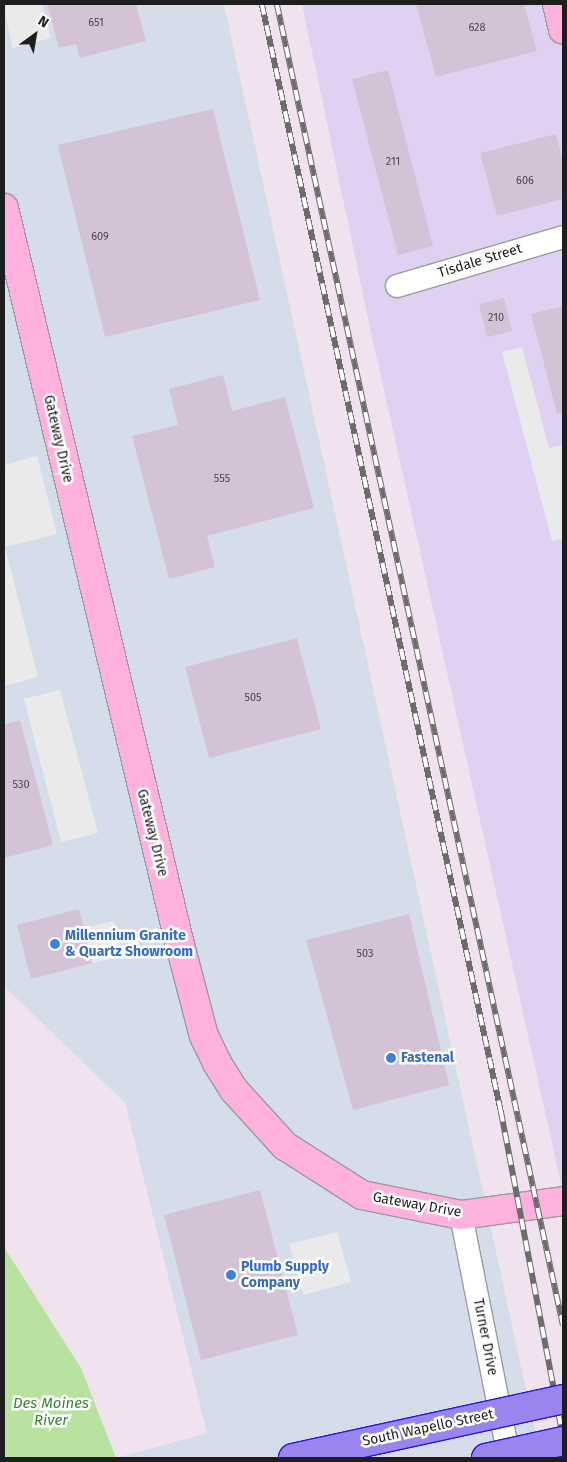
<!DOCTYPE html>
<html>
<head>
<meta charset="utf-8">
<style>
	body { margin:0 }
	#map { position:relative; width:567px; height:1462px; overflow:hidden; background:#f0e3ef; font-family:"Fira Sans",sans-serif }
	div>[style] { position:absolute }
	.commercial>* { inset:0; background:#e0d1f2 }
	.industrial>* { inset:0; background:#d5ddea }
	.parking>* { inset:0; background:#eaeaea }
	.water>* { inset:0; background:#b9e2a0 }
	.building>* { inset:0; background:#d4c3d7 }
	.roads { filter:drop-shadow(1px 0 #9b9b9b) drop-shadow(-1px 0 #9b9b9b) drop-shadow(0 1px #9b9b9b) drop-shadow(0 -1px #9b9b9b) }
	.street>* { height:22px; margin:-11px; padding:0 11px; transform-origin:11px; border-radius:11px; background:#fff }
	.secondary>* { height:28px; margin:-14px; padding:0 14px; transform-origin:14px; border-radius:14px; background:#ffb2dd }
	.rail>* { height:5.5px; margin-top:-2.75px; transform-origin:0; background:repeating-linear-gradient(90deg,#fff 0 11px,#6c6c6c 0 22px); box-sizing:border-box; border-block:1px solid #6c6c6c }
	.bridges { filter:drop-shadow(1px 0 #2015ea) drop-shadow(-1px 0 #2015ea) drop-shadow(0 1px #2015ea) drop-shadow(0 -1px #2015ea) }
	.highway-bridge>* { height:28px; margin:-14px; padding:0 14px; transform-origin:14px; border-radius:14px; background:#9a84ee }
	.dots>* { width:14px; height:14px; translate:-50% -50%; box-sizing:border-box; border:2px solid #fff; border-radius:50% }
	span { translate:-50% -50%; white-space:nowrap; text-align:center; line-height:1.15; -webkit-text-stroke:5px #fff; paint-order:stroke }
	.number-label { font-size:11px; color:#4c474c }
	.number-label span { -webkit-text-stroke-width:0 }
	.street-label { font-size:14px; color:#1e1e1e }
	.shop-label { font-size:14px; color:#366cbe; font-weight:700 }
	.left { translate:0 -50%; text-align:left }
	.water-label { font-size:15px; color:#3c8433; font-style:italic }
	.frame { position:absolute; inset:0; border:5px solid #1e1e1e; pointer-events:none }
	.north { position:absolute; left:10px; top:10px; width:50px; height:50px; -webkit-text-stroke:4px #fff; paint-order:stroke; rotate:32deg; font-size:14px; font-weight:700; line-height:20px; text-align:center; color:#1e1e1e }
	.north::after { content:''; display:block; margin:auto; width:18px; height:22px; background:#1e1e1e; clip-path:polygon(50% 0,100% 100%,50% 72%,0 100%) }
</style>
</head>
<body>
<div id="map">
	<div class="commercial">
		<div style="clip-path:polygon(302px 4px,563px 4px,563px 1192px,369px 323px)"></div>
	</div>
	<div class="industrial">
		<div style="clip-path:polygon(4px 4px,224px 4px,541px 1458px,116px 1458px,207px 1433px,125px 1103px,4px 986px)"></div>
	</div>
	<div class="parking">
		<div style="clip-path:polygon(4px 4px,42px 4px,51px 38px,12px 48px)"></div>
		<div style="clip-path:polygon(522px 347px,549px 448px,563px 445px,563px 539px,552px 541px,502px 352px)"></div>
		<div style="clip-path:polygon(37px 456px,57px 534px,5px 547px,38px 677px,4px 686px,4px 465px)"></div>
		<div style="clip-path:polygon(60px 690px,98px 833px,61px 842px,24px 699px)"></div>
		<div style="clip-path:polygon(114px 921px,123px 956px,92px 963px,83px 928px)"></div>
		<div style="clip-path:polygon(337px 1232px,351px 1282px,303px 1295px,289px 1244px)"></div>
	</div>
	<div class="water">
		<div style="clip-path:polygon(4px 1247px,81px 1368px,116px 1458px,4px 1458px)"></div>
	</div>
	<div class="building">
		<div style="clip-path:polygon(47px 4px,136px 4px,146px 41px,80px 58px,76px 44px,59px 48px)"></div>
		<div style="clip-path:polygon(416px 4px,524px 4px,537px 51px,436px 77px)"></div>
		<div style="clip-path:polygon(388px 70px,433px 246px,398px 255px,352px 79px)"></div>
		<div style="clip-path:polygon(213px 109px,260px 300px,105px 337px,58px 145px)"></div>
		<div style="clip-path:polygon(556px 134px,563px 163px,563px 199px,497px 216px,480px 153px)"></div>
		<div style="clip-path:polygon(504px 298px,512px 331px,487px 337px,479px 304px)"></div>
		<div style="clip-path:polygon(563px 306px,563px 413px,557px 414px,531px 314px)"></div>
		<div style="clip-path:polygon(223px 375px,232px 411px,285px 397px,314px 508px,207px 536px,215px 567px,169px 579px,132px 436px,178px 425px,169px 389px)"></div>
		<div style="clip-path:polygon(297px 638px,321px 729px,209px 758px,185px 667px)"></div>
		<div style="clip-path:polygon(20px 720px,53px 845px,4px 858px,4px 725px)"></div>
		<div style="clip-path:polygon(79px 909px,92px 963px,31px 979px,17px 925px)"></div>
		<div style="clip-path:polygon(409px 914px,449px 1085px,353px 1110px,306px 940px)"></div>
		<div style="clip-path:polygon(260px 1190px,298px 1335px,201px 1360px,164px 1215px)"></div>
	</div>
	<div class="roads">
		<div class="street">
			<div style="left:397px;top:286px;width:173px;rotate:-16.4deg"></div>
			<div style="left:461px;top:1215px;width:248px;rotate:78.8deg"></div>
		</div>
		<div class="secondary">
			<div style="left:557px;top:4px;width:26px;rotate:77deg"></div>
			<div style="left:4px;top:208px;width:754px;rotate:76.57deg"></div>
			<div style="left:179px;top:941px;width:98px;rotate:75.3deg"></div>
			<div style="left:204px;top:1036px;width:30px;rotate:64deg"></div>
			<div style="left:217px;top:1063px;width:32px;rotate:58deg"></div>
			<div style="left:234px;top:1090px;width:76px;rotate:47.7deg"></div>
			<div style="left:285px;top:1146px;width:91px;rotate:32.5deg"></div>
			<div style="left:362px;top:1195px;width:101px;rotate:11.4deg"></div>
			<div style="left:461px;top:1215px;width:103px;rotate:-7.8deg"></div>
		</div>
	</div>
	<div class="rail">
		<div style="left:262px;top:4px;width:1133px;rotate:77.82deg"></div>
		<div style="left:501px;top:1111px;width:332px;rotate:79.2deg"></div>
		<div style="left:277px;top:4px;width:1352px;rotate:77.78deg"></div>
	</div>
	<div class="bridges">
		<div class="highway-bridge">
			<div style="left:293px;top:1458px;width:276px;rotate:-12.3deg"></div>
			<div style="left:486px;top:1458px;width:79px;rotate:-12.4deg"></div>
		</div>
	</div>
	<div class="dots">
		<div style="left:55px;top:944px;background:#3f7fe0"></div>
		<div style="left:391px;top:1058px;background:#3f7fe0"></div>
		<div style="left:231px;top:1275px;background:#3f7fe0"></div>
	</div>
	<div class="number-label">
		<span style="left:96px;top:23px">651</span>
		<span style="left:477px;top:28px">628</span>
		<span style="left:393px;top:162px">211</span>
		<span style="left:525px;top:181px">606</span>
		<span style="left:100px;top:237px">609</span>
		<span style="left:496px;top:318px">210</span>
		<span style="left:222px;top:479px">555</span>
		<span style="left:253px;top:698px">505</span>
		<span style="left:21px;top:785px">530</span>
		<span style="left:365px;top:954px">503</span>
	</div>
	<div class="street-label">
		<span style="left:480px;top:261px;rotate:-17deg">Tisdale Street</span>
		<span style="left:58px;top:439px;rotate:77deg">Gateway Drive</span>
		<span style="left:152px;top:833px;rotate:76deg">Gateway Drive</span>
		<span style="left:417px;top:1205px;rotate:10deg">Gateway Drive</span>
		<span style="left:485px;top:1337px;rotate:79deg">Turner Drive</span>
		<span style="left:428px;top:1428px;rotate:-12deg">South Wapello Street</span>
	</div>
	<div class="shop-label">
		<span class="left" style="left:65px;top:944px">Millennium Granite<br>&amp; Quartz Showroom</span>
		<span class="left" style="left:401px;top:1058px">Fastenal</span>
		<span class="left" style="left:241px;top:1275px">Plumb Supply<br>Company</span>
	</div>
	<div class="water-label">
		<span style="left:51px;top:1412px">Des Moines<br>River</span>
	</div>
	<div class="frame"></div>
	<div class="north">N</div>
</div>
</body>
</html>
